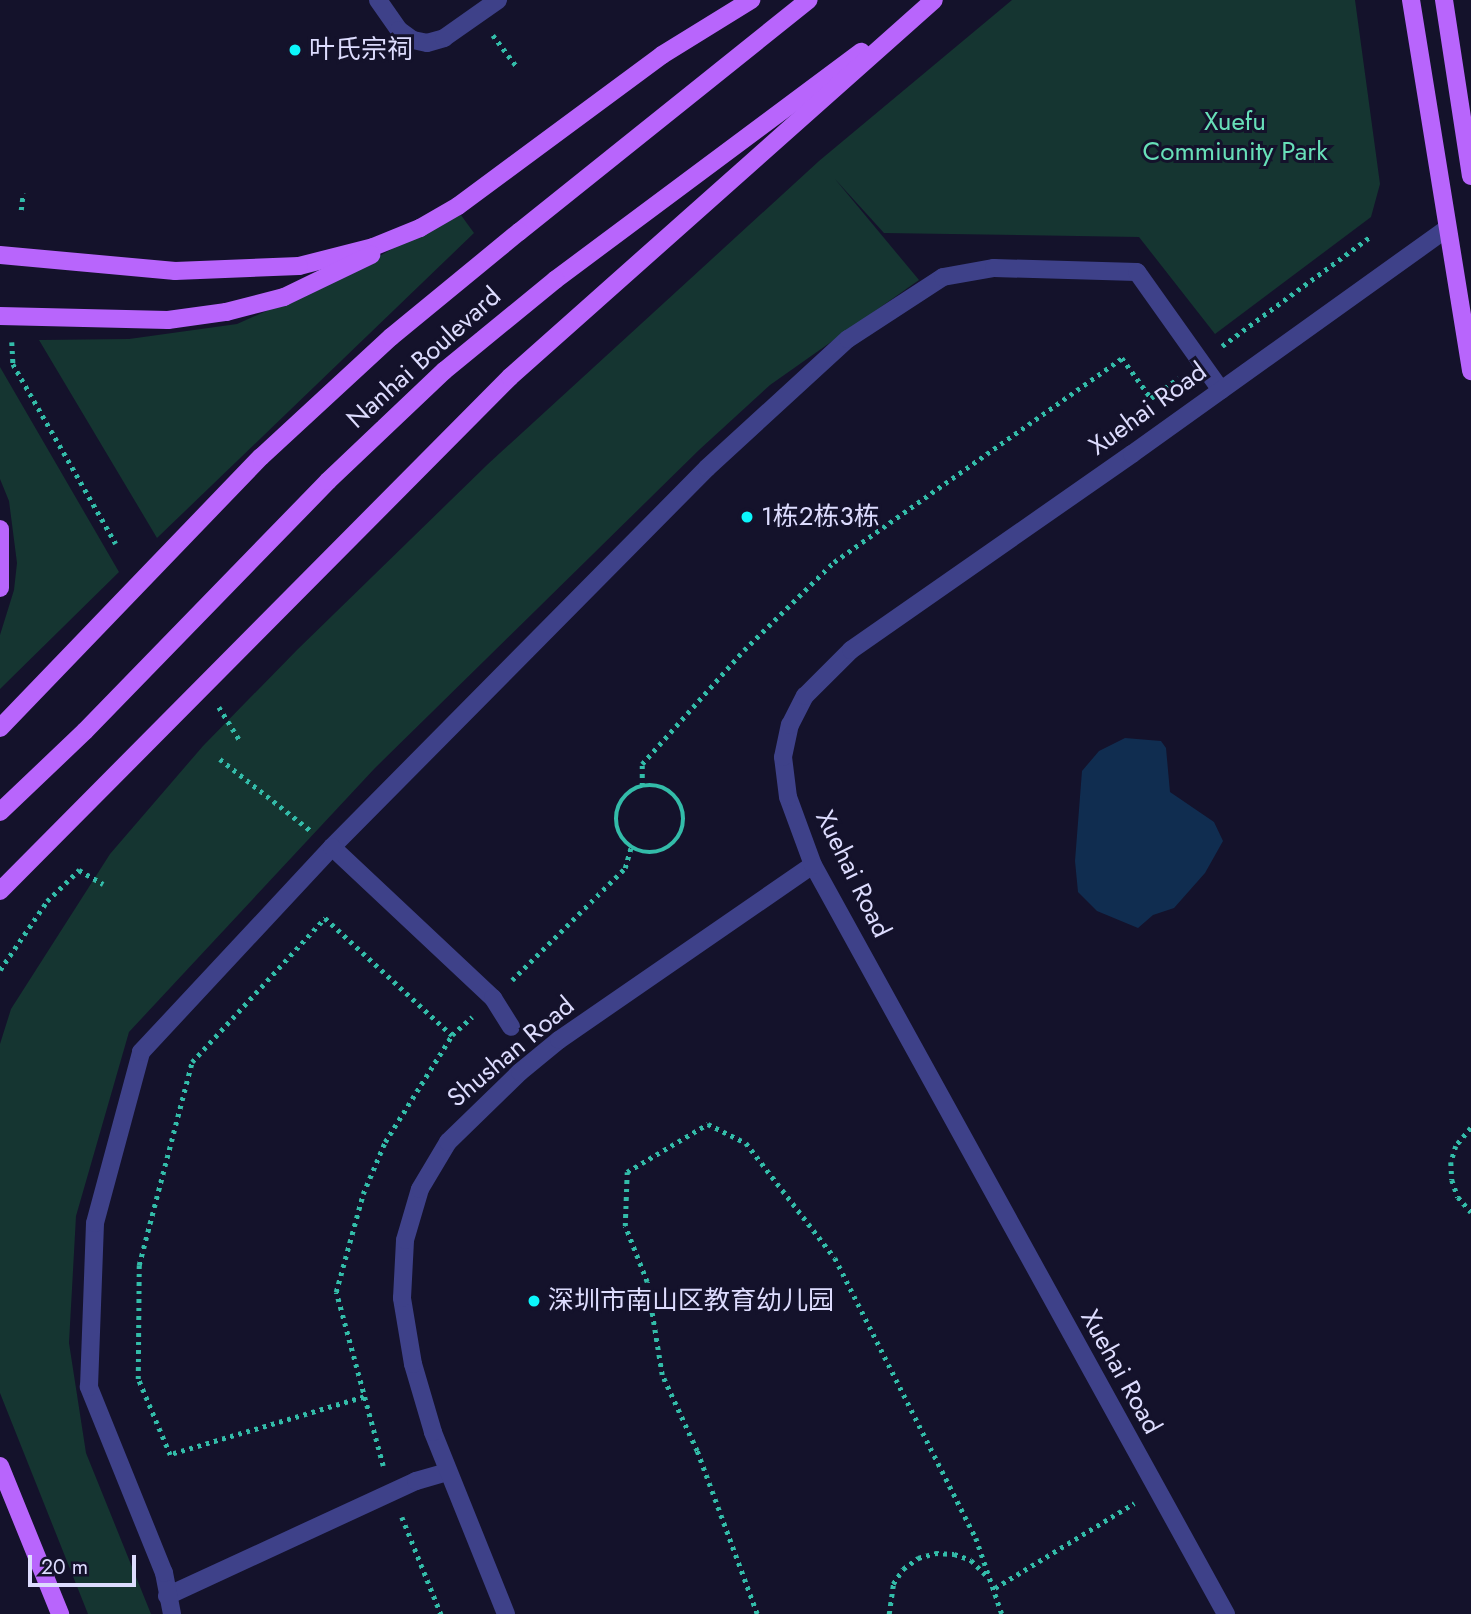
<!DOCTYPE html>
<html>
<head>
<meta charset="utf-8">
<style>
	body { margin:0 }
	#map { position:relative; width:1471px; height:1614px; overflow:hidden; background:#14122b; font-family:Jost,"Noto Sans SC",sans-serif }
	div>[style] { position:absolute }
	.green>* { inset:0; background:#153531 }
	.water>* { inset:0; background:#102d50 }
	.path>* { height:4.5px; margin-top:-2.25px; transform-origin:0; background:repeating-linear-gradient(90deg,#33bca9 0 3.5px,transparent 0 8.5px) }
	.path>.ring { margin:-2.25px; padding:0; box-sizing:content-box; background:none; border:4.5px solid #33bca9; border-radius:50% }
	.minor>* { height:18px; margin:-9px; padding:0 9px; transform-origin:9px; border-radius:9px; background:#3e4189 }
	.major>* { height:18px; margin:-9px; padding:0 9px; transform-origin:9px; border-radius:9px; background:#b865fc }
	.major-bridge>* { height:18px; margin:-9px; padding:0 9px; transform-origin:9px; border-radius:9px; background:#b865fc }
	.dots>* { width:19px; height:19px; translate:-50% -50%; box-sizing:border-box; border:4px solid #14122b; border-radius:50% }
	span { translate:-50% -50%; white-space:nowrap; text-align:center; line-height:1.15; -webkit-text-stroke:6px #14122b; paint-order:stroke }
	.poi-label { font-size:26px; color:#dddcfe }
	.left { translate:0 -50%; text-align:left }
	.park-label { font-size:26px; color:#67dfb8 }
	.street-label { font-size:26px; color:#dddcfe }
	.scale { position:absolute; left:28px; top:1555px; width:108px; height:32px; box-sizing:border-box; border:4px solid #dddcfe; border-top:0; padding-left:9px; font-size:21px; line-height:24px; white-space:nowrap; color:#dddcfe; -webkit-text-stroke:5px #14122b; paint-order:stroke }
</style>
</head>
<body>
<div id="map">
	<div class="green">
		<div style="clip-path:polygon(1012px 0,1355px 0,1380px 184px,1371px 217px,1215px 334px,1139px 237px,884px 233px,835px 179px,919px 280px,770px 385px,699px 450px,375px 768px,129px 1032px,76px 1216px,69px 1343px,86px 1453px,151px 1614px,88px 1614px,0 1393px,0 1044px,11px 1009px,110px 854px,203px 746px,297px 650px,488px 464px,819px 161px)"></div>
		<div style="clip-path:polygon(458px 211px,474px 233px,157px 538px,39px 340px,129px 339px,237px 324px,343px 277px)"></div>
		<div style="clip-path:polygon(0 367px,119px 572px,0 689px,0 635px,14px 590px,17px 563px,9px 501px,0 479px)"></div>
	</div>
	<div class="water">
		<div style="clip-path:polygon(1125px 738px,1161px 741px,1166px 748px,1170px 792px,1214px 822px,1223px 841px,1205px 873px,1174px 908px,1153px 915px,1138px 928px,1097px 911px,1078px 892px,1075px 861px,1082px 771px,1099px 751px)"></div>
	</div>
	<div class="path">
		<div style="left:493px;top:35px;width:38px;rotate:53deg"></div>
		<div style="left:21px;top:210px;width:17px;rotate:-83deg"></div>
		<div style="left:12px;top:342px;width:22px;rotate:87deg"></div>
		<div style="left:13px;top:364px;width:207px;rotate:60.2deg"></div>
		<div style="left:1222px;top:346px;width:184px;rotate:-36.4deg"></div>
		<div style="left:219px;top:707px;width:38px;rotate:58deg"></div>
		<div style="left:220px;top:759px;width:115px;rotate:38.3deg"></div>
		<div class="ring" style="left:616px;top:785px;width:63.5px;height:63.5px"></div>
		<div style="left:642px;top:786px;width:22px;rotate:-90deg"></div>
		<div style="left:642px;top:764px;width:153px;rotate:-48.2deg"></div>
		<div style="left:744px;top:650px;width:126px;rotate:-44.4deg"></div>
		<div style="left:834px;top:562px;width:353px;rotate:-35.3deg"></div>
		<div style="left:1122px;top:358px;width:49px;rotate:54.1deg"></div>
		<div style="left:1151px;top:398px;width:34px;rotate:-36deg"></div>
		<div style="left:0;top:970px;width:83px;rotate:-55.7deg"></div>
		<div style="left:47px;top:901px;width:45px;rotate:-44.1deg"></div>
		<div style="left:79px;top:870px;width:28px;rotate:30deg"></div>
		<div style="left:512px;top:980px;width:159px;rotate:-44.7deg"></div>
		<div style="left:625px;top:868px;width:22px;rotate:-74deg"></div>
		<div style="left:1471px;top:1128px;width:23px;rotate:130deg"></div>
		<div style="left:1456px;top:1146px;width:17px;rotate:107deg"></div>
		<div style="left:1451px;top:1162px;width:18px;rotate:87deg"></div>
		<div style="left:1452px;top:1180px;width:18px;rotate:71deg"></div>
		<div style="left:1458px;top:1197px;width:20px;rotate:49deg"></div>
		<div style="left:364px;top:1397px;width:202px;rotate:163.4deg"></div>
		<div style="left:170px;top:1455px;width:82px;rotate:-112.8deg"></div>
		<div style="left:138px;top:1379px;width:114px;rotate:-89.5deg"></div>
		<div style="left:139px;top:1265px;width:210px;rotate:-75.4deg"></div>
		<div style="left:192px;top:1062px;width:196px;rotate:-47.3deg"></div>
		<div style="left:325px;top:918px;width:173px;rotate:42.7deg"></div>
		<div style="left:383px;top:1466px;width:180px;rotate:-105.1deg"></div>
		<div style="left:336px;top:1292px;width:102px;rotate:-74.6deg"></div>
		<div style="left:363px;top:1194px;width:56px;rotate:-67.1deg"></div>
		<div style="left:385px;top:1142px;width:126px;rotate:-57.9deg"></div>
		<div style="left:452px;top:1035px;width:27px;rotate:-42deg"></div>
		<div style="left:402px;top:1517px;width:105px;rotate:68.1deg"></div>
		<div style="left:995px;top:1588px;width:163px;rotate:-31.4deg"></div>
		<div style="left:757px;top:1614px;width:174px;rotate:-110.2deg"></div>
		<div style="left:697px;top:1451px;width:84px;rotate:-114.7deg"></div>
		<div style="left:662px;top:1375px;width:94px;rotate:-99.2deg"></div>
		<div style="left:647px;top:1282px;width:60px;rotate:-111.4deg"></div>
		<div style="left:625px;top:1226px;width:54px;rotate:-87.9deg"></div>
		<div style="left:627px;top:1172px;width:94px;rotate:-30.7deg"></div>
		<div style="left:708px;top:1124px;width:42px;rotate:26.6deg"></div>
		<div style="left:746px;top:1143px;width:145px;rotate:52.3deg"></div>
		<div style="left:835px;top:1258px;width:313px;rotate:63.3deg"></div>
		<div style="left:976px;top:1538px;width:80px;rotate:71.1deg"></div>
		<div style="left:889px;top:1614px;width:30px;rotate:-82deg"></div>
		<div style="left:893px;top:1584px;width:18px;rotate:-56deg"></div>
		<div style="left:903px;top:1569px;width:19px;rotate:-36deg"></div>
		<div style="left:918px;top:1558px;width:18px;rotate:-16deg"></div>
		<div style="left:935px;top:1553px;width:19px;rotate:3deg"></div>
		<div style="left:954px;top:1554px;width:18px;rotate:19deg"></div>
		<div style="left:971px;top:1560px;width:24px;rotate:45deg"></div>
	</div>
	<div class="minor">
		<div style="left:378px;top:0;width:37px;rotate:55deg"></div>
		<div style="left:399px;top:30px;width:17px;rotate:36deg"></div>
		<div style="left:413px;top:40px;width:14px;rotate:12deg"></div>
		<div style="left:427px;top:43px;width:18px;rotate:-16deg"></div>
		<div style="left:444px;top:38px;width:66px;rotate:-35.1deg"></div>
		<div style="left:332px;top:847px;width:533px;rotate:-45.3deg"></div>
		<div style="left:707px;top:468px;width:191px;rotate:-42.5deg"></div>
		<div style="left:848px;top:339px;width:113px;rotate:-33.1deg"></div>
		<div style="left:943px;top:277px;width:52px;rotate:-10deg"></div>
		<div style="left:994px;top:268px;width:143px;rotate:1.6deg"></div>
		<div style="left:1137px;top:272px;width:145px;rotate:54.6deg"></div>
		<div style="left:167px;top:1596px;width:274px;rotate:-24.8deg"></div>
		<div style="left:416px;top:1481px;width:33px;rotate:-16deg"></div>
		<div style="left:172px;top:1614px;width:42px;rotate:-101deg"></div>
		<div style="left:164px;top:1573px;width:201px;rotate:-112deg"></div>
		<div style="left:89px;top:1387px;width:164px;rotate:-87.9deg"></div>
		<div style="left:95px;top:1223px;width:177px;rotate:-74.9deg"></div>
		<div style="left:141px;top:1052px;width:280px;rotate:-47deg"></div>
		<div style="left:332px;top:847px;width:221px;rotate:43.2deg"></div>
		<div style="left:493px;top:998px;width:34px;rotate:58deg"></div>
		<div style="left:506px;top:1614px;width:196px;rotate:-111.9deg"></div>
		<div style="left:433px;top:1432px;width:71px;rotate:-106.4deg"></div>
		<div style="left:413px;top:1364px;width:67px;rotate:-99.5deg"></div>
		<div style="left:402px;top:1298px;width:58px;rotate:-87deg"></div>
		<div style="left:405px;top:1240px;width:53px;rotate:-73.6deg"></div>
		<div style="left:420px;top:1189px;width:55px;rotate:-59.2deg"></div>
		<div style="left:448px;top:1142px;width:100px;rotate:-44.2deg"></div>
		<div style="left:520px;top:1072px;width:50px;rotate:-39.4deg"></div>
		<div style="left:559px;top:1040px;width:308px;rotate:-34.6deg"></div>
		<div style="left:1226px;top:1614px;width:855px;rotate:-118.87deg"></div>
		<div style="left:813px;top:865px;width:72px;rotate:-110.2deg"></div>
		<div style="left:788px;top:797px;width:40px;rotate:-97.1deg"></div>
		<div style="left:783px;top:757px;width:33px;rotate:-78deg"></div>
		<div style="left:790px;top:725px;width:33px;rotate:-63deg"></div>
		<div style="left:805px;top:696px;width:65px;rotate:-45deg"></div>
		<div style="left:851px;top:650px;width:343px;rotate:-34.9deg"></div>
		<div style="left:1132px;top:454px;width:386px;rotate:-35.6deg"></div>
	</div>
	<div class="major">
		<div style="left:1411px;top:0;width:376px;rotate:80.8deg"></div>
		<div style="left:1444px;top:0;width:178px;rotate:81.3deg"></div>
		<div style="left:519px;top:232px;width:371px;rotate:-38.7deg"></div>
		<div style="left:299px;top:266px;width:76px;rotate:-14.4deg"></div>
		<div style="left:373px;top:247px;width:51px;rotate:-22deg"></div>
		<div style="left:420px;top:228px;width:44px;rotate:-30.1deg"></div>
		<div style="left:458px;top:206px;width:254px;rotate:-36.5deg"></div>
		<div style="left:662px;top:55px;width:105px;rotate:-31.7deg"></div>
		<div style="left:555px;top:280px;width:382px;rotate:-36.7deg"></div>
		<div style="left:0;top:316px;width:168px;rotate:1.4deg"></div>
		<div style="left:168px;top:320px;width:59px;rotate:-7.9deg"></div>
		<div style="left:226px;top:312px;width:60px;rotate:-14.5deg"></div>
		<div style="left:284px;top:297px;width:97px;rotate:-25.8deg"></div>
		<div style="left:0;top:529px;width:59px;rotate:90deg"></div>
		<div style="left:0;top:891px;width:724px;rotate:-45.22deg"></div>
		<div style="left:510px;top:377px;width:567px;rotate:-41.64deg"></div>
		<div style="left:0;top:1466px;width:160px;rotate:67.9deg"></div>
	</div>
	<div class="major-bridge">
		<div style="left:0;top:255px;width:176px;rotate:5.2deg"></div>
		<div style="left:175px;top:271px;width:124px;rotate:-2.3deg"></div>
		<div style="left:0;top:728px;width:376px;rotate:-46.1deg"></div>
		<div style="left:261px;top:457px;width:177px;rotate:-42.7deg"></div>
		<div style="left:391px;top:337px;width:166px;rotate:-39.4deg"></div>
		<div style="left:0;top:812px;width:117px;rotate:-43.6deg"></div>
		<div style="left:85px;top:731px;width:349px;rotate:-45.8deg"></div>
		<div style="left:328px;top:481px;width:160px;rotate:-43.5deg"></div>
		<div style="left:444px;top:371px;width:144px;rotate:-39.3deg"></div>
	</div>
	<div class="dots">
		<div style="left:295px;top:50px;background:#0cf6fb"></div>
		<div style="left:747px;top:517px;background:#0cf6fb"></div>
		<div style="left:534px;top:1301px;background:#0cf6fb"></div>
	</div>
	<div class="poi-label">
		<span class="left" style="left:309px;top:50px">叶氏宗祠</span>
		<span class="left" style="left:761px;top:517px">1栋2栋3栋</span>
		<span class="left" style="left:548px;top:1301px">深圳市南山区教育幼儿园</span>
	</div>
	<div class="park-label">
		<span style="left:1235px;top:137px">Xuefu<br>Commiunity Park</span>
	</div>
	<div class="street-label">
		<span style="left:424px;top:358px;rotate:-42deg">Nanhai Boulevard</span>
		<span style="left:1148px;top:409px;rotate:-36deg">Xuehai Road</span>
		<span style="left:853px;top:874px;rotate:64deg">Xuehai Road</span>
		<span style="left:511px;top:1052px;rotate:-40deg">Shushan Road</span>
		<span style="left:1121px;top:1372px;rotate:61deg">Xuehai Road</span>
	</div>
	<div class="scale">20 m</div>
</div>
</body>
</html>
